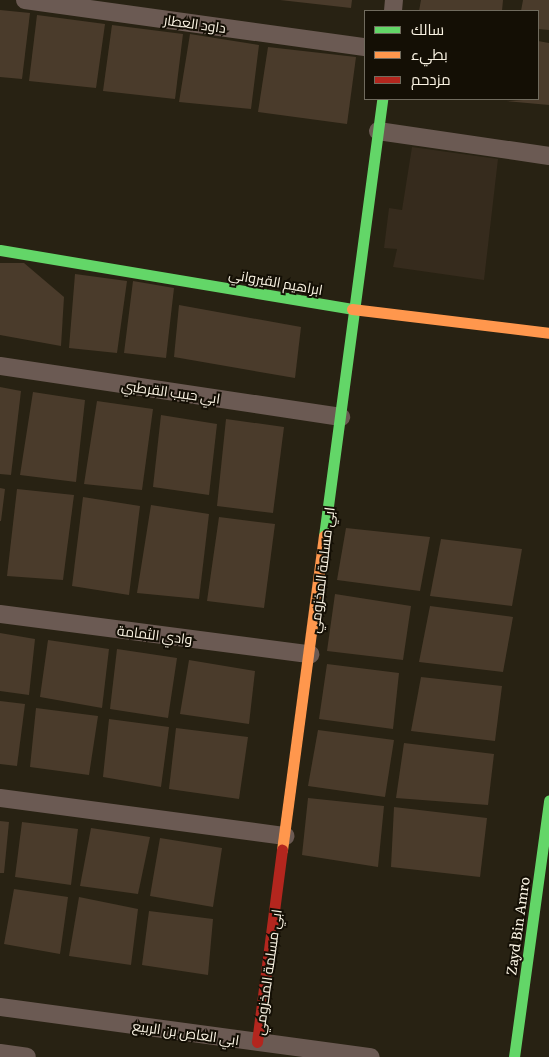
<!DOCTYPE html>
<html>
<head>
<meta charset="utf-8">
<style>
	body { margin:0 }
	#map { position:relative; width:549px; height:1057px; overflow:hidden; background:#282213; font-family:Literata,Cairo,serif }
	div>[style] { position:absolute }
	.commercial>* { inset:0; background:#362b1d }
	.building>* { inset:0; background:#4a3b2b }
	.street>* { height:18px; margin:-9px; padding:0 9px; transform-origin:9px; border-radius:9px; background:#6b5a53 }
	.fast>* { height:11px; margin:-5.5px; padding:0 5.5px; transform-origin:5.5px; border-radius:5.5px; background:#63d668 }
	.slow>* { height:11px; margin:-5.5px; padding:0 5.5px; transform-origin:5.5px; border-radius:5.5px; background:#ff974d }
	.jam>* { height:11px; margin:-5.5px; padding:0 5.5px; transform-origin:5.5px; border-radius:5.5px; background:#b3261e }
	span { translate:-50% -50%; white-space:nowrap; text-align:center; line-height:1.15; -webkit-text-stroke:4px #140f05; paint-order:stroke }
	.street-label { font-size:14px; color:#fbf4e4 }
	.legend { position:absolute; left:364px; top:10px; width:175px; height:90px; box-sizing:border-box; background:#140f05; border:1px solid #706b5e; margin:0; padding:6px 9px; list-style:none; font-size:15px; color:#fbf4e4 }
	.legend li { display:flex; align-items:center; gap:10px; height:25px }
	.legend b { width:25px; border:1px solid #706b5e }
</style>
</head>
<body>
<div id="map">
	<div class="commercial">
		<div style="clip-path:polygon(412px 147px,498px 159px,484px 280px,393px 267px,397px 249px,384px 248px,389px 208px,402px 210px)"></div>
	</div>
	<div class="building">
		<div style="clip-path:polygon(280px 0,352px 0,351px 8px)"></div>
		<div style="clip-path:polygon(421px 0,503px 0,502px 11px,419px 11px)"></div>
		<div style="clip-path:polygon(523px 0,549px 0,549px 30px,538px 29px,538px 11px,521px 11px)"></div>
		<div style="clip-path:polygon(0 10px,30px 13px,22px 79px,0 77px)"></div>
		<div style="clip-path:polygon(37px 15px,105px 24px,96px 88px,29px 81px)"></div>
		<div style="clip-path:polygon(112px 25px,183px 34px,175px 99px,103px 91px)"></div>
		<div style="clip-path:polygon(190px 34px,259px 45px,251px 109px,179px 102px)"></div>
		<div style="clip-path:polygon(538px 41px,549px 43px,549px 105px,506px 101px,538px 99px)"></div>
		<div style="clip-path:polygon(268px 47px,356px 57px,347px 124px,258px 112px)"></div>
		<div style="clip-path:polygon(0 263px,24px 263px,64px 297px,61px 346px,0 335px)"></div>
		<div style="clip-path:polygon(75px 274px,127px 281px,117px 353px,69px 348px)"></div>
		<div style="clip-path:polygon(133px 281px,174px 288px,166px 358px,124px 353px)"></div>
		<div style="clip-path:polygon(179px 305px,301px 327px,295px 378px,174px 357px)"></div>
		<div style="clip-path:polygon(0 387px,21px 391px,11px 475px,0 474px)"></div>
		<div style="clip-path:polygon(33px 392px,85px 400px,76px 482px,20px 475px)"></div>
		<div style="clip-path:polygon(97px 401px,153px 409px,142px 490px,84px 484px)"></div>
		<div style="clip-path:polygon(161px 415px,217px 424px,209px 495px,153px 487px)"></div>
		<div style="clip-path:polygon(226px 419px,284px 427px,273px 513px,217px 506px)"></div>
		<div style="clip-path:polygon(0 488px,5px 489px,1px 521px,0 521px)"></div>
		<div style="clip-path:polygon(17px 489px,74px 495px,63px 580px,7px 576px)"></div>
		<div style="clip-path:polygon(83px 497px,140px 506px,129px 595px,72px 586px)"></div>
		<div style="clip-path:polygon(151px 505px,209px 514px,199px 599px,137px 593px)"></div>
		<div style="clip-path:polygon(219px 517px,275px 524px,264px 608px,207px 601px)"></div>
		<div style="clip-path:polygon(346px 528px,430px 537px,420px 591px,337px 580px)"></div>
		<div style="clip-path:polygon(441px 539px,522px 549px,512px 606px,430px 596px)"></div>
		<div style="clip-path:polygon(335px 594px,411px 606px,403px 660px,327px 651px)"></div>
		<div style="clip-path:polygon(430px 606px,513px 617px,503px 672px,419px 662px)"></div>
		<div style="clip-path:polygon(0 633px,35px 639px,29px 695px,0 691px)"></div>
		<div style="clip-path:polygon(48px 640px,109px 649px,102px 708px,40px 697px)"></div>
		<div style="clip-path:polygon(117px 649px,177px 658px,168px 718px,110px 709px)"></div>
		<div style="clip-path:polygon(189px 660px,255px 671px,249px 724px,180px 714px)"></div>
		<div style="clip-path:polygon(327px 664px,399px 673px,393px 729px,319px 719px)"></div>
		<div style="clip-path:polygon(421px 677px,502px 686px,495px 741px,411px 731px)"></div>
		<div style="clip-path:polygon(0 701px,25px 704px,17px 766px,0 764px)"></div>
		<div style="clip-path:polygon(36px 708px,98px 716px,89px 775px,30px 767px)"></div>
		<div style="clip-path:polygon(109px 719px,169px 727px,161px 787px,103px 777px)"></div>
		<div style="clip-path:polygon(176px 728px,248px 737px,239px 799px,169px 789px)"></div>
		<div style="clip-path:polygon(318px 730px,394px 740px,385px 797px,308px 786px)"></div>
		<div style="clip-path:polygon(404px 743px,494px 754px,488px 805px,396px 798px)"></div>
		<div style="clip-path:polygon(308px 798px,384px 806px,378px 867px,302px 855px)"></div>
		<div style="clip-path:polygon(394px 807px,487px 818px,480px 877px,391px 867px)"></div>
		<div style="clip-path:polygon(0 821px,9px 822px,4px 873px,0 873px)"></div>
		<div style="clip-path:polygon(22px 822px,78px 829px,71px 885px,15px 877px)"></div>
		<div style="clip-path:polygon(91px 828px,150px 837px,138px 894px,80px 886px)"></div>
		<div style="clip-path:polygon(160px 838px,222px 848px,213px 907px,150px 896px)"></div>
		<div style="clip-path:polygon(14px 889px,68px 897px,60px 954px,4px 944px)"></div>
		<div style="clip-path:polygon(79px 897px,138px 909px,131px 965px,69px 956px)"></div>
		<div style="clip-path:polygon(149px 911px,213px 919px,208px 975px,142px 965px)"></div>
	</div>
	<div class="street">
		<div style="left:25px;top:0;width:343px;rotate:7.9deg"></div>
		<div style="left:393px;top:11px;width:11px;rotate:-85deg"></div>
		<div style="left:378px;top:131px;width:173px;rotate:8.3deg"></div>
		<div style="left:0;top:366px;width:345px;rotate:8.5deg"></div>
		<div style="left:0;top:614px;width:313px;rotate:7.4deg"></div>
		<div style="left:0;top:798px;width:288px;rotate:7.6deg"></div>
		<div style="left:0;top:1007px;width:374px;rotate:7.7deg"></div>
		<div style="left:0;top:1053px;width:27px;rotate:8deg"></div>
	</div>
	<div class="fast">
		<div style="left:0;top:250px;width:357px;rotate:9.5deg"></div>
		<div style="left:324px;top:536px;width:441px;rotate:-82.4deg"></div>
		<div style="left:514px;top:1057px;width:259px;rotate:-82.2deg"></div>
	</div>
	<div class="slow">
		<div style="left:352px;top:309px;width:198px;rotate:6.9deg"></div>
		<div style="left:282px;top:850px;width:317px;rotate:-82.4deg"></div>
	</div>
	<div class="jam">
		<div style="left:257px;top:1042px;width:194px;rotate:-82.6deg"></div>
	</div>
	<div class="street-label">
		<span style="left:195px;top:23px;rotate:8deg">داود العطار</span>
		<span style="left:276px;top:281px;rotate:10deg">ابراهيم القيرواني</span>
		<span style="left:171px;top:391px;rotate:8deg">ابي حبيب القرطبي</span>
		<span style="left:321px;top:570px;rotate:-83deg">ابي مسلمة المخزومي</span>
		<span style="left:155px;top:634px;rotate:7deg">وادي الثمامة</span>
		<span style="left:517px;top:926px;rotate:-82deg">Zayd Bin Amro</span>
		<span style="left:267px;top:972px;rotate:-82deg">ابي مسلمة المخزومي</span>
		<span style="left:186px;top:1032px;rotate:8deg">ابي العاص بن الربيع</span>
	</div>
	<ul class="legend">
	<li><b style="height:6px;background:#63d668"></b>سالك</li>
	<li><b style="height:6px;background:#ff974d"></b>بطيء</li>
	<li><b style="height:6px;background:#b3261e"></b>مزدحم</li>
	</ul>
</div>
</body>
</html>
